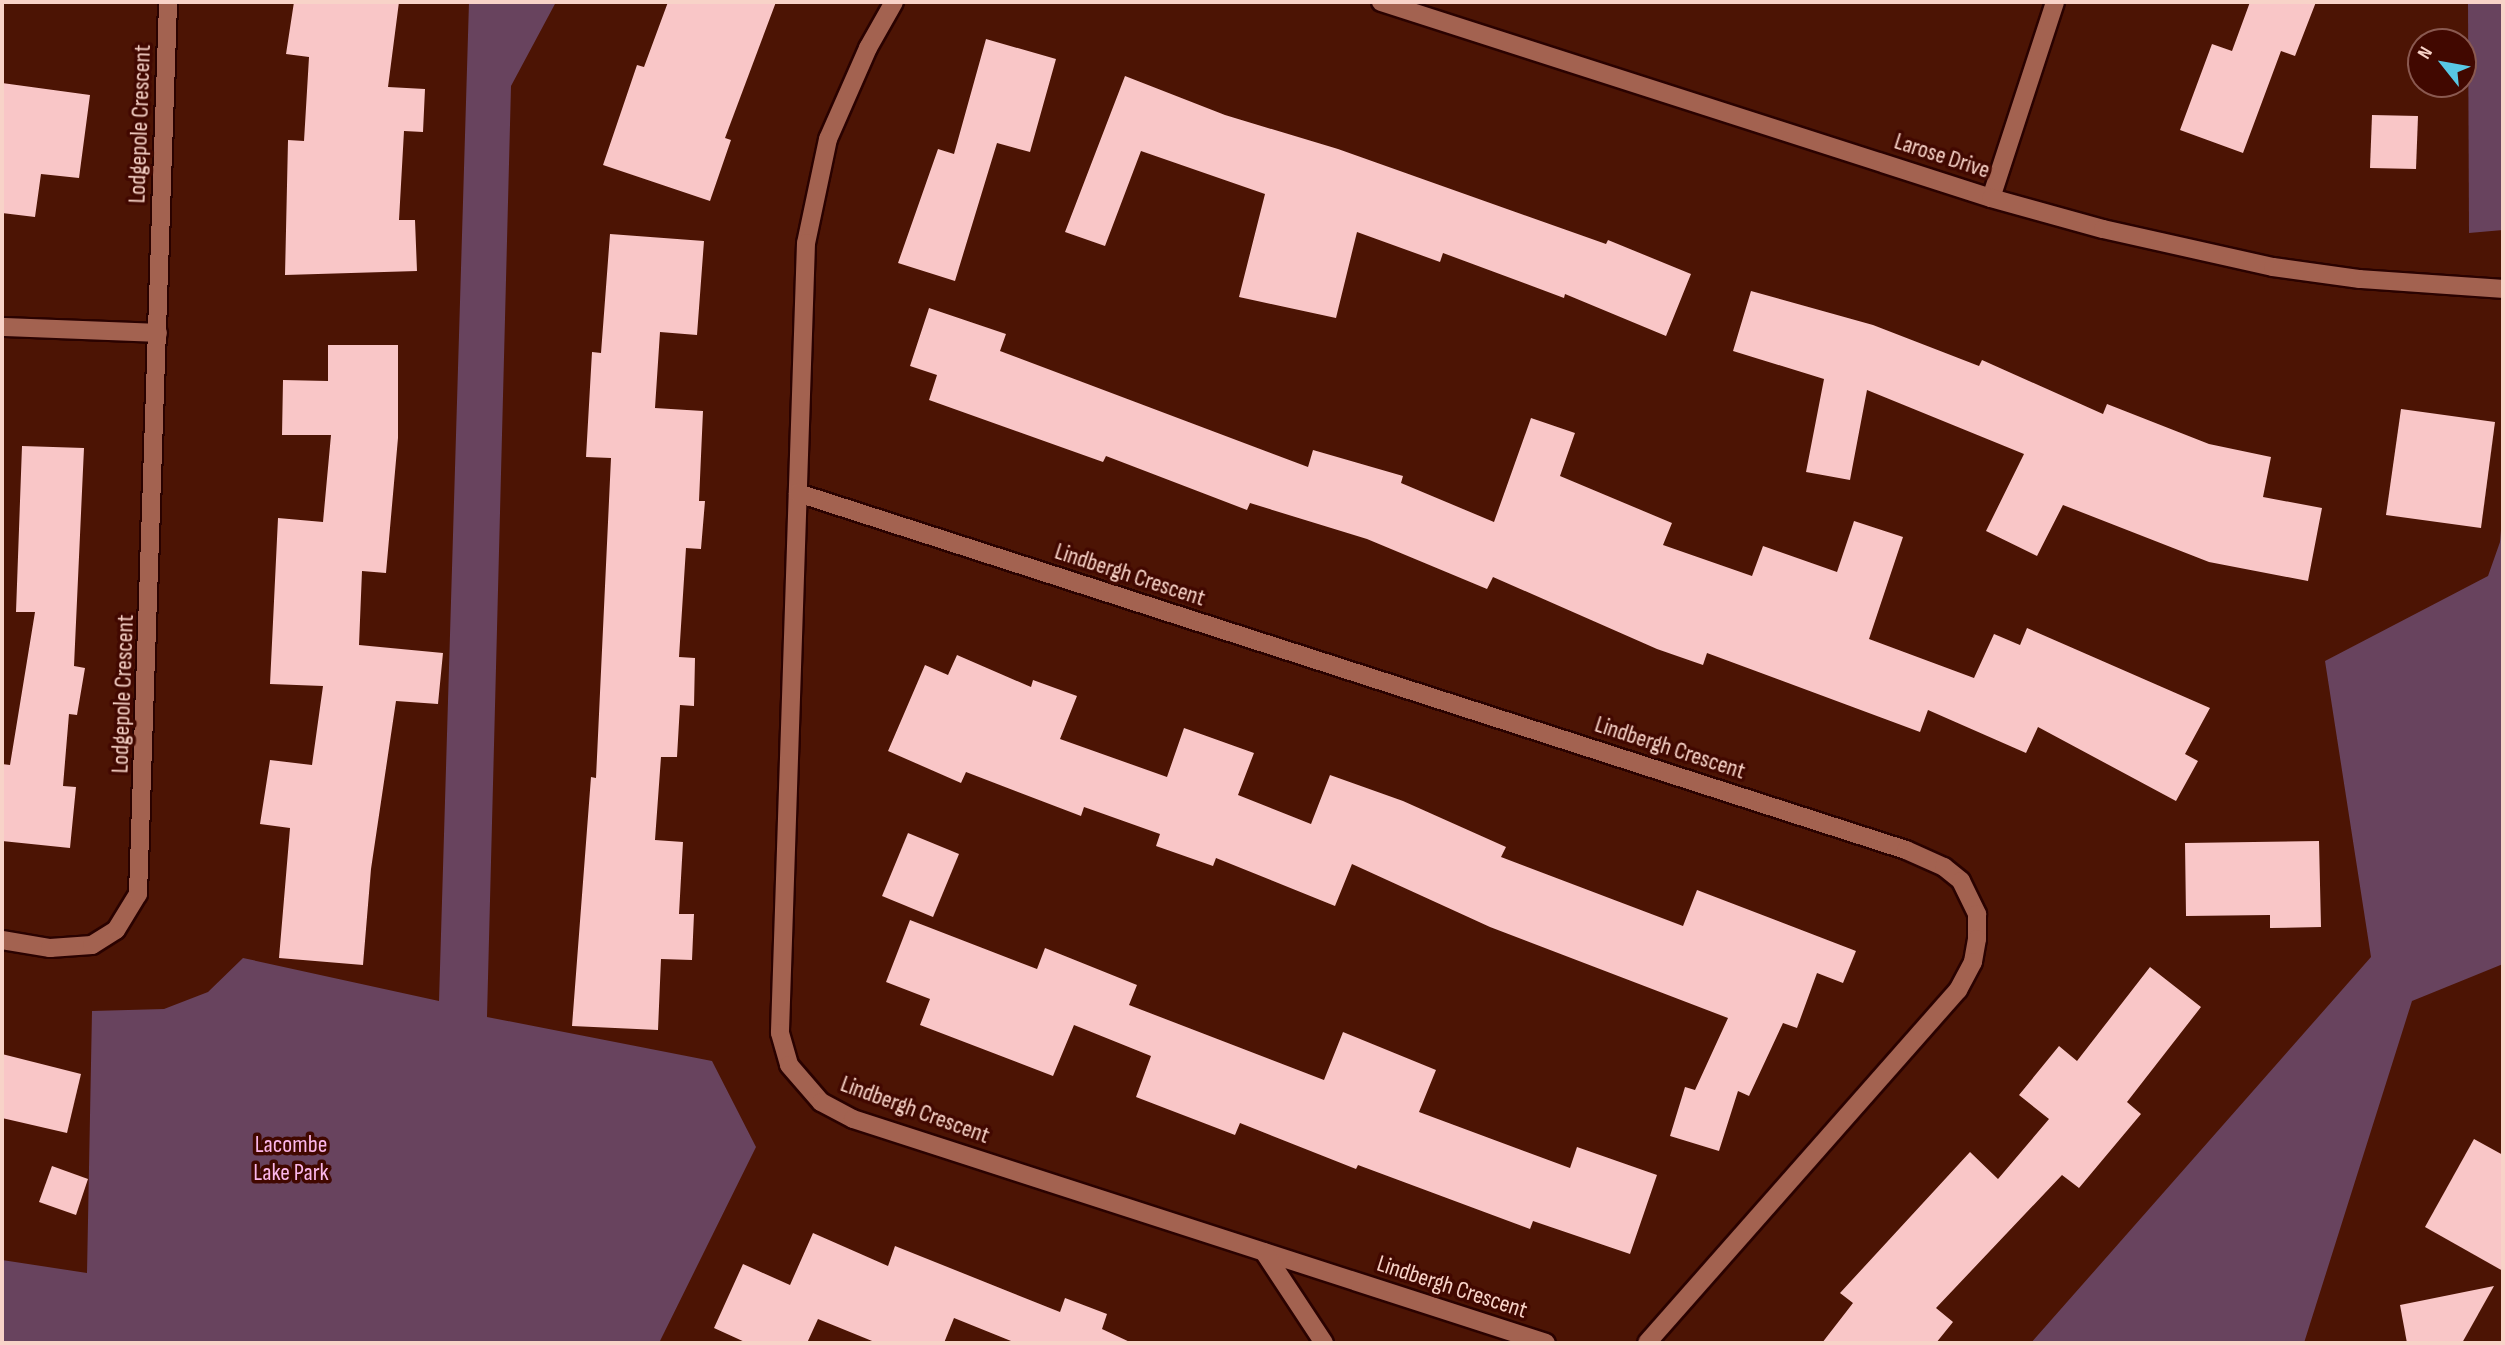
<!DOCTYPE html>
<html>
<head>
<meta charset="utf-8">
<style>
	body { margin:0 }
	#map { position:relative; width:2505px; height:1345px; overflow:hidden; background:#4c1404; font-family:"Sofia Sans Condensed",sans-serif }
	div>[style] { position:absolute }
	.green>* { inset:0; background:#68435e }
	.building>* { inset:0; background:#f9c6c7 }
	.roads { filter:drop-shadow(2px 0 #2a0200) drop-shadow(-2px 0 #2a0200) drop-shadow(0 2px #2a0200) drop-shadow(0 -2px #2a0200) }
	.street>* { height:18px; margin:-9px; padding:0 9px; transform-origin:9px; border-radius:9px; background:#a36250 }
	.secondary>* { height:18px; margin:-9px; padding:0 9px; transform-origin:9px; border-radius:9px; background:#a36250 }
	span { translate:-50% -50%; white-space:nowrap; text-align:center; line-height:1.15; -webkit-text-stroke:7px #410800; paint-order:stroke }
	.street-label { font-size:24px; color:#f8d3c8 }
	.park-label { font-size:24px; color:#fcb7ea }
	.frame { position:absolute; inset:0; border:4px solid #f8d3c8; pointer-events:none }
	.north { position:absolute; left:2407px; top:28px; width:70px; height:70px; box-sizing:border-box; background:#410800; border:2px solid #8a5950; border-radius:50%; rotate:301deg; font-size:19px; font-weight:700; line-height:28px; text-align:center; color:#f8d3c8 }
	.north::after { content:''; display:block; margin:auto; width:24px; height:32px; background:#58c8e4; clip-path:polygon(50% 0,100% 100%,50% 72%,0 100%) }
</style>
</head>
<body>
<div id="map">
	<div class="green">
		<div style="clip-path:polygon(469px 2px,556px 2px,511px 86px,487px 1017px,712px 1061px,756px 1147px,659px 1343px,2px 1343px,2px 1260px,87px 1273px,92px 1011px,164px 1009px,208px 992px,243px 958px,439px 1001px)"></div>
		<div style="clip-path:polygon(2468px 2px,2503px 2px,2503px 230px,2469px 233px)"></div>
		<div style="clip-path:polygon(2503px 506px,2503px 964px,2412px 1001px,2304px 1343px,2031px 1343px,2371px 957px,2325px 661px,2488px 576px,2500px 542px)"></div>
	</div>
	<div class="building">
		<div style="clip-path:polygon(294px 2px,399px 2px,388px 87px,425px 89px,423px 132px,404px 131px,399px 220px,415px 220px,417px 271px,285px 275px,288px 140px,304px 141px,309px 57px,286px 54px)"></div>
		<div style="clip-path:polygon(668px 2px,776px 2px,725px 138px,731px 140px,710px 201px,603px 165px,637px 65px,644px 67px)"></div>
		<div style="clip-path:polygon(2250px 2px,2316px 2px,2295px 56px,2281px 51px,2243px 153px,2180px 130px,2212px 44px,2232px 51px)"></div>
		<div style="clip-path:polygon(986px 39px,1056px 59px,1030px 152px,997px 143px,955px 281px,898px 263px,938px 149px,954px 154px)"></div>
		<div style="clip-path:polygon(1125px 76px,1225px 115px,1338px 149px,1606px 244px,1608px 240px,1691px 274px,1666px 336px,1565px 294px,1564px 298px,1443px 253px,1440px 262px,1357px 232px,1336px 318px,1239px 297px,1265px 194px,1141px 151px,1105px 246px,1065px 232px)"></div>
		<div style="clip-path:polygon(2px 83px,90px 95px,79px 178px,41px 174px,35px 217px,2px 213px)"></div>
		<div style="clip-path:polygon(2372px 115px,2418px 116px,2416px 169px,2370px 168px)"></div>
		<div style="clip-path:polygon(610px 234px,704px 241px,697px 335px,660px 332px,655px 408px,703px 411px,699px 501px,705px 501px,701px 549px,686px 548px,679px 657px,695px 658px,694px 706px,680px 705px,677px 757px,661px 757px,655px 840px,683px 842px,679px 914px,694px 914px,692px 960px,661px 959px,658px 1030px,572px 1026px,591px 777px,596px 778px,611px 458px,586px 457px,592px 352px,601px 353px)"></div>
		<div style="clip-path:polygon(1751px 291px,1873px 325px,1979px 366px,1982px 360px,2103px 414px,2107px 404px,2209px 444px,2271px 457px,2263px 497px,2322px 508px,2308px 581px,2209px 562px,2063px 505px,2037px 556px,1986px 531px,2024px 454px,1867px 390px,1850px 480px,1806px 472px,1824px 379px,1733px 351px)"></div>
		<div style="clip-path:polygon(929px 308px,1006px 334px,1000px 351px,1308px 467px,1313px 450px,1403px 476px,1401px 483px,1494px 522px,1531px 418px,1575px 433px,1560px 476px,1672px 523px,1663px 545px,1752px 576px,1763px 546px,1837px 572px,1854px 521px,1903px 537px,1869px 639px,1974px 678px,1994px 634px,2020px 645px,2027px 628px,2210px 708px,2185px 754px,2198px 761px,2176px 801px,2038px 727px,2026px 753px,1928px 710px,1920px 732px,1707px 653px,1703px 665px,1657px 649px,1493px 577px,1487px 589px,1367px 539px,1250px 503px,1247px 510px,1106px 456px,1103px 462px,929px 400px,937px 375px,910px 366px)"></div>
		<div style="clip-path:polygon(328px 345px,398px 345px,398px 438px,386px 573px,362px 571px,359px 645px,443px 653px,438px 704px,396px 701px,371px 869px,363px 965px,279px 958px,290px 828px,260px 824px,270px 760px,312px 765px,323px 686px,270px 684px,278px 518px,323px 522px,331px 435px,282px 435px,283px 380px,328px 381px)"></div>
		<div style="clip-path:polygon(2401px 409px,2495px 422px,2481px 528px,2386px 515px)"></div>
		<div style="clip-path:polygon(22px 446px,84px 448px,74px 666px,85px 668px,77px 715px,69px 714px,63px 786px,76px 787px,70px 848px,2px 841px,2px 764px,10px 765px,35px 612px,16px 612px)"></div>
		<div style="clip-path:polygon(957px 655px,1031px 687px,1033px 680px,1077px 696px,1060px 739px,1167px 777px,1184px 728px,1254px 753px,1238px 795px,1311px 824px,1330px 775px,1403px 801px,1506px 847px,1501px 857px,1683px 926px,1697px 890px,1856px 951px,1843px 983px,1817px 973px,1797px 1028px,1783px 1023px,1749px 1096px,1738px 1091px,1719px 1151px,1670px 1136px,1685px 1087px,1695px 1090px,1728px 1018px,1490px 927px,1352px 864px,1335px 906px,1216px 858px,1213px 866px,1156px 846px,1160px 834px,1084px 807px,1081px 816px,966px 772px,961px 783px,888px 751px,925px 665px,948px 675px)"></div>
		<div style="clip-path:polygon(908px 833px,959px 854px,933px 917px,882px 896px)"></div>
		<div style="clip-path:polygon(2319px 841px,2321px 927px,2270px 928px,2270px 915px,2186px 916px,2185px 843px)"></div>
		<div style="clip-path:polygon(910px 920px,1037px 969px,1045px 948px,1137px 985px,1129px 1005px,1324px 1080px,1343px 1032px,1436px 1070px,1419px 1112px,1570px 1168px,1577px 1147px,1657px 1175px,1630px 1254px,1533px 1221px,1530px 1229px,1358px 1165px,1356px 1169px,1240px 1123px,1235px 1135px,1136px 1097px,1151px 1056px,1074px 1025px,1053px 1076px,920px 1025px,930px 999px,886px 982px)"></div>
		<div style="clip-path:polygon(2150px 967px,2201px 1007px,2127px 1102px,2141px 1114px,2079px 1188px,2062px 1175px,1936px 1308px,1953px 1322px,1936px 1343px,1822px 1343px,1853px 1303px,1840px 1293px,1970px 1152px,1998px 1179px,2049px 1119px,2019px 1095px,2059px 1046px,2077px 1061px)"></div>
		<div style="clip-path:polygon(2px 1054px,81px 1074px,67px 1133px,2px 1118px)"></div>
		<div style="clip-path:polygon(2474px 1139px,2503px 1155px,2503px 1271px,2425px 1227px)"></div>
		<div style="clip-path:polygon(52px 1166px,88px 1179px,76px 1215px,39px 1202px)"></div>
		<div style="clip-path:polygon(813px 1233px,888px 1266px,895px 1246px,1060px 1312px,1065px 1298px,1107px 1314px,1102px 1329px,1132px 1343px,1016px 1343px,954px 1318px,944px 1343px,877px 1343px,818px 1319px,807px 1343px,747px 1343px,714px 1328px,743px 1264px,790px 1285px)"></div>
		<div style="clip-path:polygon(2494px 1286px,2462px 1343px,2407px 1343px,2400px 1305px)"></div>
	</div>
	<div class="roads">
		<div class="street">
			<div style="left:894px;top:2px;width:53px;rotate:119.5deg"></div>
			<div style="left:868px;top:48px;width:99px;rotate:113.7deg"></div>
			<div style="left:828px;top:139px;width:106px;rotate:101.9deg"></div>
			<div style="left:806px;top:243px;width:790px;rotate:91.89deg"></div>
			<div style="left:780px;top:1033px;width:33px;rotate:74deg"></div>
			<div style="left:789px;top:1065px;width:49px;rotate:49.1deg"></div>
			<div style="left:821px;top:1102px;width:36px;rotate:28deg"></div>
			<div style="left:853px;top:1119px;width:728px;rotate:17.91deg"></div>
			<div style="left:1991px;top:198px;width:206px;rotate:-71.9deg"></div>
			<div style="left:2px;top:327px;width:156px;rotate:2.2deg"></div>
			<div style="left:798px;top:493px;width:1164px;rotate:17.86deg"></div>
			<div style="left:1906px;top:850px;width:42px;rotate:24.1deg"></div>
			<div style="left:1944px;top:867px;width:22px;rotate:39deg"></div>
			<div style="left:1961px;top:881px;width:37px;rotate:64deg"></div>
			<div style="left:1977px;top:914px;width:25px;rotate:90deg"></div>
			<div style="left:1977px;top:939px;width:23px;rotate:100deg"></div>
			<div style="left:1973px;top:962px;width:32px;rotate:118deg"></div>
			<div style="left:1958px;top:990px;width:470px;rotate:131.4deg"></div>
			<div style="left:2px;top:940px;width:49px;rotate:9.5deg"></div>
			<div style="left:50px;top:948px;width:42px;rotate:-4.1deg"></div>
			<div style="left:92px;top:945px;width:28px;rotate:-32deg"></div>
			<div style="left:116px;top:930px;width:42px;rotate:-58.6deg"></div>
			<div style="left:138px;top:894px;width:893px;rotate:-88.07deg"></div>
			<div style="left:1264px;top:1252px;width:109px;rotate:56.6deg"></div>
		</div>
		<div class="secondary">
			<div style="left:1381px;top:2px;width:641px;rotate:17.81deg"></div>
			<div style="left:1991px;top:198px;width:116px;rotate:15.5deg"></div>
			<div style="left:2103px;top:229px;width:174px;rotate:12.6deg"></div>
			<div style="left:2273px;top:267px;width:88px;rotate:7.9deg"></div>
			<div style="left:2360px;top:279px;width:143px;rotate:4deg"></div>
		</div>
	</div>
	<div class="street-label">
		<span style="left:140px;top:124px;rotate:-88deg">Lodgepole Crescent</span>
		<span style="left:1942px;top:156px;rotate:18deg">Larose Drive</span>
		<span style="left:1130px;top:575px;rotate:18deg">Lindbergh Crescent</span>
		<span style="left:123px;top:694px;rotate:-88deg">Lodgepole Crescent</span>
		<span style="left:1670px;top:748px;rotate:18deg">Lindbergh Crescent</span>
		<span style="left:915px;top:1110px;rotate:20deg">Lindbergh Crescent</span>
		<span style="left:1452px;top:1287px;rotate:18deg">Lindbergh Crescent</span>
	</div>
	<div class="park-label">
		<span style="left:291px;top:1159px">Lacombe<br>Lake Park</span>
	</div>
	<div class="frame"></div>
	<div class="north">N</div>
</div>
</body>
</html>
